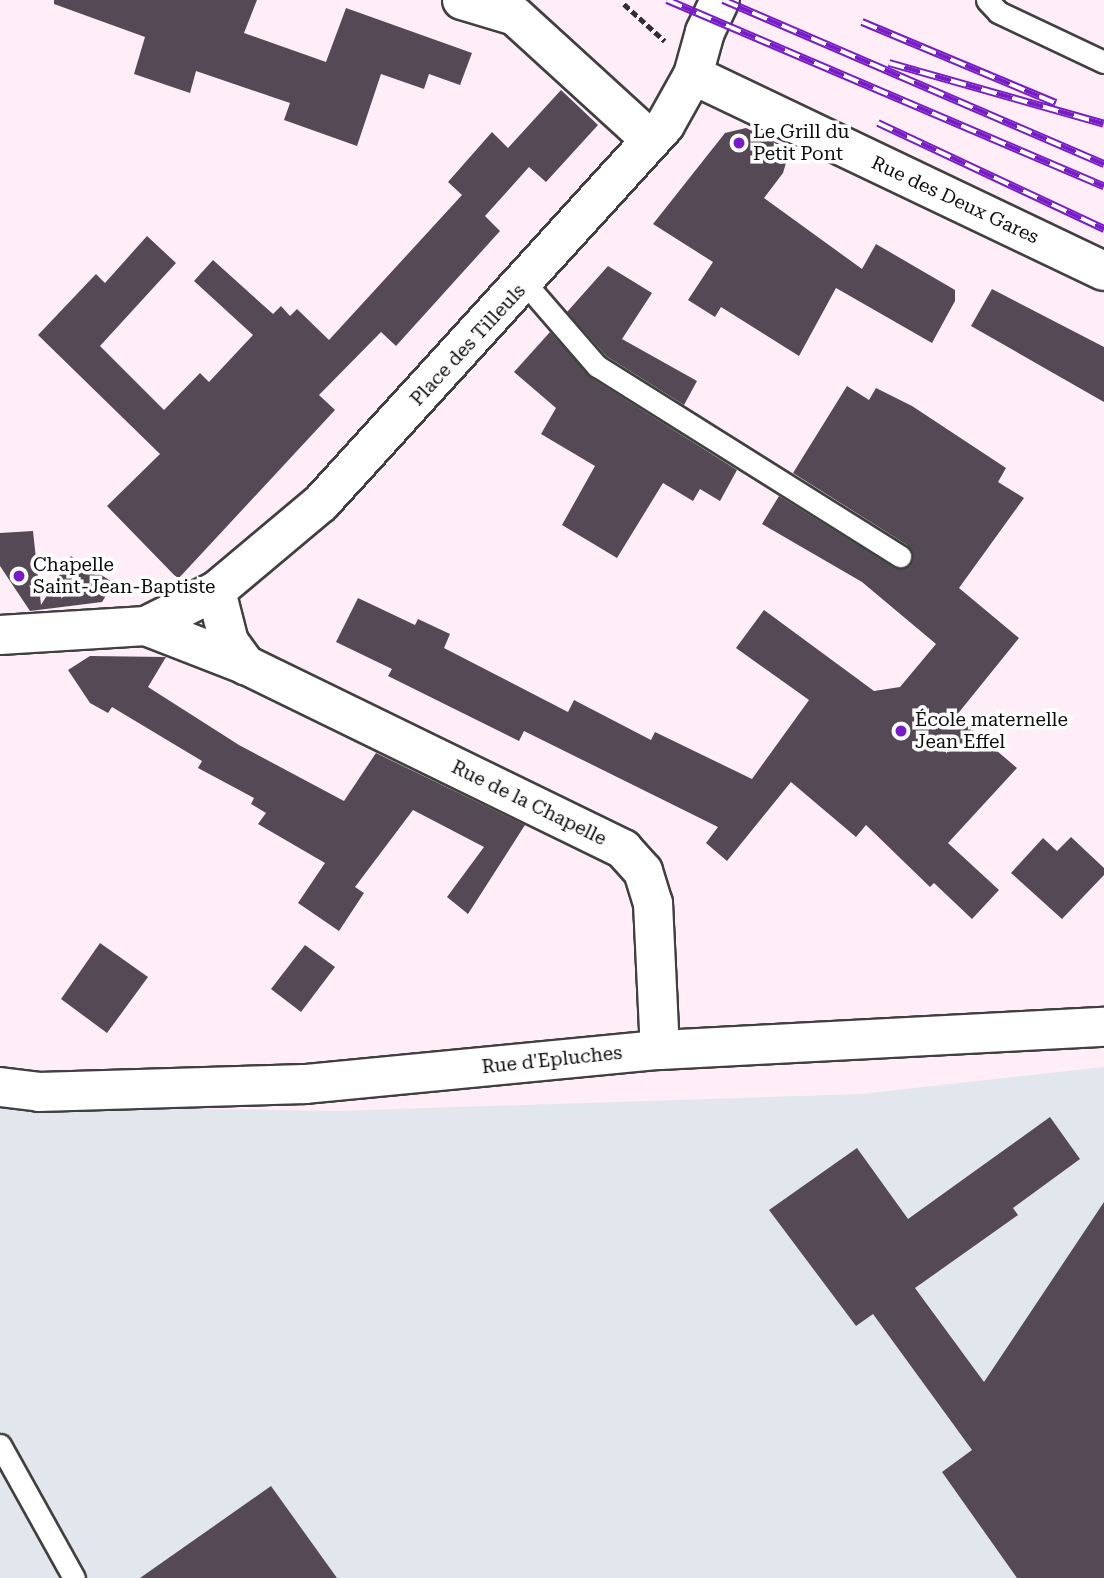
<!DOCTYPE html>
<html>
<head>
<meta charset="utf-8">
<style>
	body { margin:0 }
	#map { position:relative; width:1104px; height:1578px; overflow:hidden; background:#ffedf8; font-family:"Roboto Serif",serif }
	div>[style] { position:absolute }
	.industrial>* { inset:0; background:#e1e7ed }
	.building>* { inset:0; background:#564956 }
	.path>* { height:4.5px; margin-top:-2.25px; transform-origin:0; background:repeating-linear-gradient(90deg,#2f2f2f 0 7px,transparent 0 10.5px) }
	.roads { filter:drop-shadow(2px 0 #404040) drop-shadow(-2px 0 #404040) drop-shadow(0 2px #404040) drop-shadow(0 -2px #404040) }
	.service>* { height:21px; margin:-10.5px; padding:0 10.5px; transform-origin:10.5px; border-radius:10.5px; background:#fff }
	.minor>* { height:38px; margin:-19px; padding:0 19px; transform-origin:19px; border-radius:19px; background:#fff }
	.tertiary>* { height:38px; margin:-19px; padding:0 19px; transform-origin:19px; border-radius:19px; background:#fff }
	.rail>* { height:8px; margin-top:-4px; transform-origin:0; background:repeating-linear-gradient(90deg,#fff 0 16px,#781dc6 0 32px); box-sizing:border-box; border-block:2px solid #781dc6 }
	.dots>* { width:19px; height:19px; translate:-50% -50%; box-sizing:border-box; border:4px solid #fff; border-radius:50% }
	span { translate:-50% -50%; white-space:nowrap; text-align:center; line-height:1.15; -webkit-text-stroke:7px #fff; paint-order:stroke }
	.poi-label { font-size:19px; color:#0d0d0d }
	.left { translate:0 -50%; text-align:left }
	.street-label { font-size:19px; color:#0d0d0d }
</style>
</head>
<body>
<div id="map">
	<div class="industrial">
		<div style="clip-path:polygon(1104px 1067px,1104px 1578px,0 1578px,0 1106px,336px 1111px,861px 1094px)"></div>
	</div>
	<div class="building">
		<div style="clip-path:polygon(54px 0,257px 0,244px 33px,326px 62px,346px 8px,472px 53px,460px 85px,429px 74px,424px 89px,381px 74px,357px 146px,284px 120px,290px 103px,196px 71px,190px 93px,134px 74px,145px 37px,54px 4px)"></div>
		<div style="clip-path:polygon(561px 90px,598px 125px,546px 182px,529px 167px,485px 216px,500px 231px,396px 346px,381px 332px,319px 395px,335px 410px,178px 579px,107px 506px,160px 454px,38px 335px,96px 274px,105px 283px,147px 236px,176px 263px,100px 346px,164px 410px,200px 373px,209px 382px,253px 335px,194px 281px,213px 260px,273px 314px,281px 306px,290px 316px,297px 309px,329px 340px,462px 195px,448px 182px,492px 132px,508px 148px)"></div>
		<div style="clip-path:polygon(746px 128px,790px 149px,783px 173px,764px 198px,862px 269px,876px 244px,955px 290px,955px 301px,932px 343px,836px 288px,799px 356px,721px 307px,715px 317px,688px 300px,713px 262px,653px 224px,725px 133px)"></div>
		<div style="clip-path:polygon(608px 266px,652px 293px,622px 339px,697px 381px,684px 405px,606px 356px,567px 312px)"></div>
		<div style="clip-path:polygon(992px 289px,1104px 347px,1104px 402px,971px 326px)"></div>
		<div style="clip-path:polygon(550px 332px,590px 377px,737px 470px,720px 501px,700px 489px,693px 501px,663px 483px,617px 558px,562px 525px,595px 466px,541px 434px,556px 408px,514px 372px)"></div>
		<div style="clip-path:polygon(847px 386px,869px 400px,876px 388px,912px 406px,1006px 468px,998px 482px,1024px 498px,959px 588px,1019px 638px,956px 716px,1017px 768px,948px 843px,999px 890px,972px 919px,934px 883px,930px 887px,866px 825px,856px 837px,791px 782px,727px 861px,706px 843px,718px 827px,524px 731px,519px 741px,388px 676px,392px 669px,336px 642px,358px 598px,415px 625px,418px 619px,450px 634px,444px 648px,568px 712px,574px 700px,651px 740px,655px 732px,752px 779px,809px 700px,736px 648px,764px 610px,874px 691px,900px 687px,936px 644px,862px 582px,762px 524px,779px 496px,893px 567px,906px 568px,911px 562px,907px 545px,793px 473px)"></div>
		<div style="clip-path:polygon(33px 531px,41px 605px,71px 556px,114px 583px,102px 602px,30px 611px,0 566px,0 533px)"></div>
		<div style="clip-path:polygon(90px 656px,166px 657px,148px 687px,239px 745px,344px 801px,376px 753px,525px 825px,468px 914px,447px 897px,484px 847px,413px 810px,355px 887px,364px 893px,339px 931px,298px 903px,325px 863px,258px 824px,266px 813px,251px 804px,254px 798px,198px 768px,202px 761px,112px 707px,108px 713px,90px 703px,68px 670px)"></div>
		<div style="clip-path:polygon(1071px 837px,1104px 868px,1104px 875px,1062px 919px,1011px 873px,1043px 838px,1057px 851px)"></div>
		<div style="clip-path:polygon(100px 943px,148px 977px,107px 1033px,61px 999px)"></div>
		<div style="clip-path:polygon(305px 945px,335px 967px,301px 1012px,271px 989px)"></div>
		<div style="clip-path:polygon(1050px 1117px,1080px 1159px,1013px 1208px,1018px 1215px,915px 1288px,984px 1382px,1104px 1202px,1104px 1578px,1017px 1578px,942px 1472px,972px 1450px,873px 1314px,856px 1326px,769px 1210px,857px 1148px,908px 1219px)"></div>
		<div style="clip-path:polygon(271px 1486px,337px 1578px,140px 1578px)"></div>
	</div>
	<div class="path">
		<div style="left:624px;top:4px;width:55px;rotate:42.1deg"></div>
	</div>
	<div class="roads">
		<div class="service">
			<div style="left:987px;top:0;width:16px;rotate:47deg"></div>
			<div style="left:998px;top:12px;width:117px;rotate:25.3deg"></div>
			<div style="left:525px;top:283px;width:110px;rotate:49.1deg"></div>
			<div style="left:597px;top:366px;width:358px;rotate:32.1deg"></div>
			<div style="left:0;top:1445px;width:152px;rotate:60.9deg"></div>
		</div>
		<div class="minor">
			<div style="left:462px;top:0;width:55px;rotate:16.8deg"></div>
			<div style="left:515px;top:16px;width:184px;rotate:42.4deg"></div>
			<div style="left:693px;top:75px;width:455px;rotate:25.5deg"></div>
			<div style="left:216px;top:591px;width:53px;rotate:75.7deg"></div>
			<div style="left:229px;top:642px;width:29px;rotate:54deg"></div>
			<div style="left:246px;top:665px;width:420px;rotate:26deg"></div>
			<div style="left:623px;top:849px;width:30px;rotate:48deg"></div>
			<div style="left:643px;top:871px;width:34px;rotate:73deg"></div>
			<div style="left:653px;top:903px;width:147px;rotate:87.3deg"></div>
			<div style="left:146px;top:626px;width:107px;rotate:21.3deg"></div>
			<div style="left:0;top:635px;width:146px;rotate:-3.5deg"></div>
			<div style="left:146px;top:626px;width:78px;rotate:-26.6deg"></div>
			<div style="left:216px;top:591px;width:137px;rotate:-40deg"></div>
			<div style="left:321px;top:503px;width:511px;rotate:-47.7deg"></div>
			<div style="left:665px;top:125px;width:57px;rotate:-60.8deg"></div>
			<div style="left:693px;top:75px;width:45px;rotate:-74.4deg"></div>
			<div style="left:705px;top:32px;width:35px;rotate:-65deg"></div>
		</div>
		<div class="tertiary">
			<div style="left:0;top:1087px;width:39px;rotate:7deg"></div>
			<div style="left:39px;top:1092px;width:266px;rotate:-1.7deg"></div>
			<div style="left:305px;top:1084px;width:357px;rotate:-5.5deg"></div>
			<div style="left:660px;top:1050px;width:445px;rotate:-3deg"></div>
		</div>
	</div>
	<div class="rail">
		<div style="left:667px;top:0;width:475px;rotate:23.1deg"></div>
		<div style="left:723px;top:0;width:415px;rotate:23.3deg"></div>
		<div style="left:862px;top:22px;width:210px;rotate:22.7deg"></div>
		<div style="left:889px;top:63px;width:223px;rotate:15.8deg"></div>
		<div style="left:878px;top:123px;width:250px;rotate:25.1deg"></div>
	</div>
	<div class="dots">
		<div style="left:739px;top:143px;background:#781dc6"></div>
		<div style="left:19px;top:576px;background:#781dc6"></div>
		<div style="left:901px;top:731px;background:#781dc6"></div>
	</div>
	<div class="poi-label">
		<span class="left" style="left:753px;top:143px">Le Grill du<br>Petit Pont</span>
		<span class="left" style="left:33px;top:576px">Chapelle<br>Saint-Jean-Baptiste</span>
		<span class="left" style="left:915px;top:731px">École maternelle<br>Jean Effel</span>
	</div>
	<div class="street-label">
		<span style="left:955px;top:200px;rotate:25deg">Rue des Deux Gares</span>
		<span style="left:468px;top:345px;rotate:-47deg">Place des Tilleuls</span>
		<span style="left:529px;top:803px;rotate:26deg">Rue de la Chapelle</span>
		<span style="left:552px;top:1060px;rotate:-6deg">Rue d'Epluches</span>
	</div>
</div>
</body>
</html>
